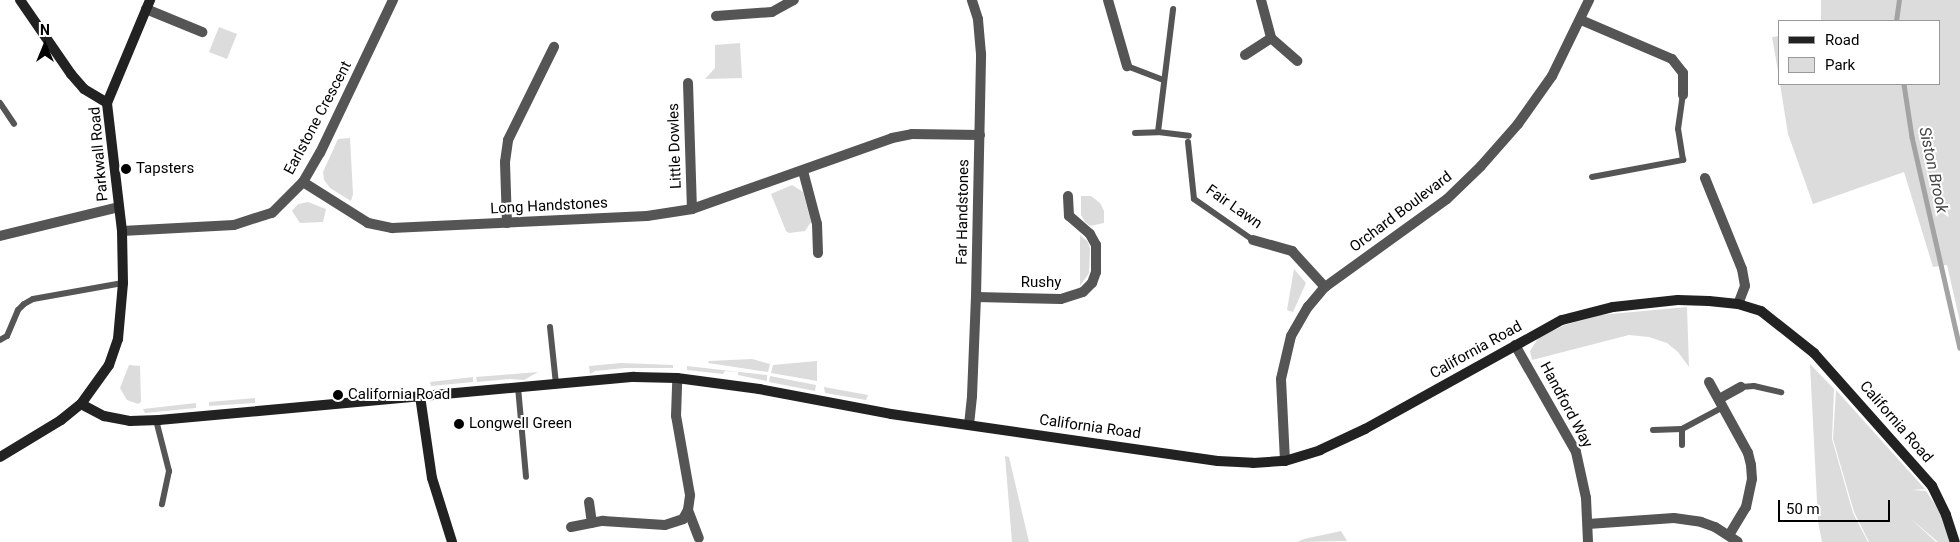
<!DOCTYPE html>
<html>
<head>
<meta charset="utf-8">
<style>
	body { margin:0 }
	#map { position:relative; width:1960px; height:542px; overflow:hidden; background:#fff; font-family:Roboto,sans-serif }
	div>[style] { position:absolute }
	.green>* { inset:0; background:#dcdcdc }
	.stream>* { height:4.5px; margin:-2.25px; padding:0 2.25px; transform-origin:2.25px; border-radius:2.25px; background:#a3a3a3 }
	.lane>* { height:6px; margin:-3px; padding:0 3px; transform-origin:3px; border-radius:3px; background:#555 }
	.street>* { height:10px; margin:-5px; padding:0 5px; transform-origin:5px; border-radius:5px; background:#555 }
	.secondary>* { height:10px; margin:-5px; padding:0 5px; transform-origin:5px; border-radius:5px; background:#222 }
	.dots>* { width:14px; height:14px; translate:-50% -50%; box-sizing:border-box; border:2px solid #fff; border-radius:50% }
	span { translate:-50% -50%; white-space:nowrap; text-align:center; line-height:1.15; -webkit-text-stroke:4px #fff; paint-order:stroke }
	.street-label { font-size:15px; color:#000 }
	.poi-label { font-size:15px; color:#000 }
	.left { translate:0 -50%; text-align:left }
	.water-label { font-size:16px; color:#444; font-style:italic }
	.legend { position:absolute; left:1778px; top:20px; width:162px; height:65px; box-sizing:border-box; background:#fff; border:1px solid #999; margin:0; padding:6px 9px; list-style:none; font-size:15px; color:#000 }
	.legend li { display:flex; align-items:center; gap:10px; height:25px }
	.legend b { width:25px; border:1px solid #999 }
	.north { position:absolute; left:20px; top:20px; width:50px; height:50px; -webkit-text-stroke:4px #fff; paint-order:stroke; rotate:0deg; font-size:14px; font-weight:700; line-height:20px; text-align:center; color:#000 }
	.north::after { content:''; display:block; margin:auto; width:18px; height:22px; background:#000; clip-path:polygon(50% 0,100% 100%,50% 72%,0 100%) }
	.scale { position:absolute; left:1778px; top:500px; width:112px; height:22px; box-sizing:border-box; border:2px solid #000; border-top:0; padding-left:6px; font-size:15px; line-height:18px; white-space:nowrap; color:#000; -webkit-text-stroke:4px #fff; paint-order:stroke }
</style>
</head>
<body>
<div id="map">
	<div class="green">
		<div style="clip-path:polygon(1821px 0,1960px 0,1960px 322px,1947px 265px,1933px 267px,1904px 172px,1813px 204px,1788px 134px,1780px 84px,1939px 84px,1939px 21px,1821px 21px)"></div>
		<div style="clip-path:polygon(219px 27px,237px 34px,227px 59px,209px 52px)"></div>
		<div style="clip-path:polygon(1779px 36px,1779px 77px,1772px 37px)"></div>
		<div style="clip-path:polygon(740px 43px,742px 78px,705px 79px,715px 68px,715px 45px)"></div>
		<div style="clip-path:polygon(350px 138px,353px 194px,351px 201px,330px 188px,324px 180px,323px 172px,338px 139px)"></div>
		<div style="clip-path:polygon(792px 185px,803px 192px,811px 222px,805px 231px,789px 233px,786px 231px,771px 194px)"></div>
		<div style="clip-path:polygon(1081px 196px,1091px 196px,1100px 203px,1104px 211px,1104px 223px,1090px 226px,1085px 222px,1081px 215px)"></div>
		<div style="clip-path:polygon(308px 202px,326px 209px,323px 222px,300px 223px,292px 211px,298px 204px)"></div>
		<div style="clip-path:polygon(1080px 235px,1088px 242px,1090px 249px,1089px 273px,1080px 286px)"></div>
		<div style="clip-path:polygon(1294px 269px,1306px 283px,1293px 312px,1287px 310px)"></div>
		<div style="clip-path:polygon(1687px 307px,1689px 367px,1678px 352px,1667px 343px,1649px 337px,1629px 335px,1532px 360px,1530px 351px,1539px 337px,1565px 325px,1600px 315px)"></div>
		<div style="clip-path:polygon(752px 359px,770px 364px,768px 372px,708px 363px,709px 361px)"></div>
		<div style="clip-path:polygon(817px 361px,817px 381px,771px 373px,773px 365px)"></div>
		<div style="clip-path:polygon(621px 363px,673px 365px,673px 368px,625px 368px,595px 371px,590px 374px,589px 366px)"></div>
		<div style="clip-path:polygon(1810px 364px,1834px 389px,1832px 439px,1853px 513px,1868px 542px,1822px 542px,1818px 521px)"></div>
		<div style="clip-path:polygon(129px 365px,140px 366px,141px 402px,138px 404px,127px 400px,120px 388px)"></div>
		<div style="clip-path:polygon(687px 366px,767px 375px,767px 381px,738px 375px,738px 372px,725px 371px,723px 374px,687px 370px)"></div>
		<div style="clip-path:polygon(538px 372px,524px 380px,510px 379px,477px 382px,476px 377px)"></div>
		<div style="clip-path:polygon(770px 376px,816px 385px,815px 391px,769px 382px)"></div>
		<div style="clip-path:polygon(473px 377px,473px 382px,431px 386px,430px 382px)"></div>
		<div style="clip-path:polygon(824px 387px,868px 395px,866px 400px,825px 393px)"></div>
		<div style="clip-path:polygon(1836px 390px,1925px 489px,1912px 490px,1926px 491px,1941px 513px,1951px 542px,1938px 542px,1910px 518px,1936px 542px,1869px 542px,1854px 512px,1833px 439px)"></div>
		<div style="clip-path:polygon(255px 398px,255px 403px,209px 406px,209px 402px)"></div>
		<div style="clip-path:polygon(196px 403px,196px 408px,145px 413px,143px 409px)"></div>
		<div style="clip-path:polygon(1005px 456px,1009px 457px,1029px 542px,1012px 542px)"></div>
		<div style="clip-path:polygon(1341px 531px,1347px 541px,1297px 542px,1304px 539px)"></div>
	</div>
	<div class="stream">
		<div style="left:1896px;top:21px;width:21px;rotate:-82deg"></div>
		<div style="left:1904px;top:84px;width:54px;rotate:81.4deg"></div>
		<div style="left:1912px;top:137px;width:216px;rotate:77.2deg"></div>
	</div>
	<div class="lane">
		<div style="left:1127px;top:66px;width:39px;rotate:21deg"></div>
		<div style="left:0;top:103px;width:25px;rotate:56deg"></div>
		<div style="left:1158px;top:132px;width:124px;rotate:-83deg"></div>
		<div style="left:1135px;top:133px;width:23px;rotate:-2deg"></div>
		<div style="left:1158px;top:132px;width:31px;rotate:7deg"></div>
		<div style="left:1188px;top:142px;width:57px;rotate:84deg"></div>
		<div style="left:1194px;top:199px;width:72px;rotate:34.8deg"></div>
		<div style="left:1592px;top:177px;width:93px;rotate:-10.6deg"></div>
		<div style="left:1683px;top:160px;width:31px;rotate:-99deg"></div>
		<div style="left:1678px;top:129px;width:34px;rotate:-82deg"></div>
		<div style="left:550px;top:327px;width:57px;rotate:84deg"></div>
		<div style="left:0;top:340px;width:8px;rotate:-30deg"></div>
		<div style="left:7px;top:336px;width:28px;rotate:-67deg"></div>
		<div style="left:18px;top:310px;width:8px;rotate:-45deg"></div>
		<div style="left:24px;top:304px;width:10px;rotate:-29deg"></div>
		<div style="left:33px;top:299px;width:91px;rotate:-10.1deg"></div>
		<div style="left:518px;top:387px;width:90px;rotate:84.9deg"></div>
		<div style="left:1741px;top:387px;width:13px;rotate:-4deg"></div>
		<div style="left:1754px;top:386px;width:28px;rotate:13deg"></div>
		<div style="left:156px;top:420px;width:53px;rotate:75.7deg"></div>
		<div style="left:169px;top:471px;width:34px;rotate:102deg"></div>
		<div style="left:1653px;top:430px;width:29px;rotate:-2deg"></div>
		<div style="left:1682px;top:445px;width:16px;rotate:-90deg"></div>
		<div style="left:1682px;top:429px;width:47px;rotate:-28.2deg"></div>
	</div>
	<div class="street">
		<div style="left:1108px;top:0;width:69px;rotate:73.9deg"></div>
		<div style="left:1261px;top:0;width:39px;rotate:75deg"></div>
		<div style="left:146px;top:9px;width:61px;rotate:22.3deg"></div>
		<div style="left:716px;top:16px;width:56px;rotate:-4.1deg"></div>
		<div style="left:772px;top:12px;width:25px;rotate:-29deg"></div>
		<div style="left:1581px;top:20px;width:99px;rotate:23.2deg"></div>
		<div style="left:1672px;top:59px;width:18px;rotate:52deg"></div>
		<div style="left:1683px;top:73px;width:22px;rotate:90deg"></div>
		<div style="left:1245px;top:55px;width:31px;rotate:-33deg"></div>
		<div style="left:1271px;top:38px;width:35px;rotate:41deg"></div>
		<div style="left:688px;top:83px;width:126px;rotate:88.2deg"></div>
		<div style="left:803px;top:171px;width:55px;rotate:75.2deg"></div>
		<div style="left:817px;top:224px;width:29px;rotate:88deg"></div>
		<div style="left:1705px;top:178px;width:98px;rotate:67.9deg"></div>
		<div style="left:1742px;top:269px;width:17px;rotate:80deg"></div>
		<div style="left:1745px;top:286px;width:19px;rotate:111deg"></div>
		<div style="left:303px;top:182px;width:77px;rotate:32.2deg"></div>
		<div style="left:368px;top:223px;width:25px;rotate:12deg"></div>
		<div style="left:392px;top:228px;width:255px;rotate:-2.7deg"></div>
		<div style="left:647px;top:216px;width:46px;rotate:-8.8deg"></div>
		<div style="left:692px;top:209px;width:212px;rotate:-19.5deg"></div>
		<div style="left:892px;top:138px;width:20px;rotate:-11deg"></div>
		<div style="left:912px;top:134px;width:68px;rotate:0.8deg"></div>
		<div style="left:507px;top:223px;width:61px;rotate:-91.9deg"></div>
		<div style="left:505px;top:162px;width:22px;rotate:-82deg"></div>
		<div style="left:508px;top:140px;width:104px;rotate:-63.7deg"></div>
		<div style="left:122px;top:231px;width:112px;rotate:-3.1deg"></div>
		<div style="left:234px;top:225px;width:40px;rotate:-18deg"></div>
		<div style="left:272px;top:213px;width:44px;rotate:-45deg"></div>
		<div style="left:303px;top:182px;width:34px;rotate:-60deg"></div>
		<div style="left:320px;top:153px;width:170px;rotate:-64.5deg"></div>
		<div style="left:0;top:236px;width:122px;rotate:-13.7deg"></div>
		<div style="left:1253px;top:240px;width:41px;rotate:15.8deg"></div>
		<div style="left:1292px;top:251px;width:49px;rotate:47.5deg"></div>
		<div style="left:976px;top:297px;width:85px;rotate:1.3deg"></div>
		<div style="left:1061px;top:299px;width:23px;rotate:-18deg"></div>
		<div style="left:1083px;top:292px;width:13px;rotate:-45deg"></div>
		<div style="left:1092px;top:283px;width:12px;rotate:-70deg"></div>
		<div style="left:1096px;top:272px;width:27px;rotate:-90deg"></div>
		<div style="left:1096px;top:245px;width:13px;rotate:-119deg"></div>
		<div style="left:1090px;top:234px;width:28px;rotate:-139deg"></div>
		<div style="left:1069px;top:216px;width:20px;rotate:-93deg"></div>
		<div style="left:1515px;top:345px;width:123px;rotate:60.3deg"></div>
		<div style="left:1576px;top:452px;width:47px;rotate:77.7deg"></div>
		<div style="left:1586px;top:498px;width:44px;rotate:87.4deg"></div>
		<div style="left:1709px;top:382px;width:81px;rotate:61.2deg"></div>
		<div style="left:1748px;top:453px;width:12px;rotate:76deg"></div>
		<div style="left:1751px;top:465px;width:14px;rotate:86deg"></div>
		<div style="left:1752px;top:479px;width:29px;rotate:102deg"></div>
		<div style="left:1746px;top:507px;width:33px;rotate:121deg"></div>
		<div style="left:1719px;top:399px;width:25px;rotate:-29deg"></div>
		<div style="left:969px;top:425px;width:29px;rotate:-84deg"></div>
		<div style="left:972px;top:396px;width:99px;rotate:-87.7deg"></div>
		<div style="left:976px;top:297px;width:243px;rotate:-88.8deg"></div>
		<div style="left:981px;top:54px;width:35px;rotate:-95deg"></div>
		<div style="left:978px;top:19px;width:20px;rotate:-108deg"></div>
		<div style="left:1285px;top:461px;width:82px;rotate:-92.8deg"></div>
		<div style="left:1281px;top:379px;width:44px;rotate:-76.9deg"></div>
		<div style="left:1291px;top:336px;width:34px;rotate:-60deg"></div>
		<div style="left:1308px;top:307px;width:26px;rotate:-50deg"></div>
		<div style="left:1325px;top:287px;width:150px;rotate:-35.8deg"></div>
		<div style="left:1447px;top:199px;width:47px;rotate:-44.1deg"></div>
		<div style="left:1481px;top:166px;width:56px;rotate:-48.6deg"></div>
		<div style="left:1518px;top:124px;width:59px;rotate:-54.7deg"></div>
		<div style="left:1552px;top:76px;width:85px;rotate:-64deg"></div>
		<div style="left:589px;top:502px;width:21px;rotate:82deg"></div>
		<div style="left:688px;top:510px;width:30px;rotate:69deg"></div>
		<div style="left:1588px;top:524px;width:86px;rotate:-4deg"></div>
		<div style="left:1674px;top:518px;width:27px;rotate:8deg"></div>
		<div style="left:1701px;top:522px;width:15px;rotate:20deg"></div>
		<div style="left:1715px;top:527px;width:27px;rotate:33deg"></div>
		<div style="left:571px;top:527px;width:33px;rotate:-11deg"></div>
		<div style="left:603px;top:521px;width:62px;rotate:3.7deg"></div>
		<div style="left:665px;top:525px;width:19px;rotate:-18deg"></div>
		<div style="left:683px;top:519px;width:10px;rotate:-61deg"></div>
		<div style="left:688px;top:510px;width:15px;rotate:-82deg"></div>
		<div style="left:690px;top:495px;width:80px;rotate:-100deg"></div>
		<div style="left:676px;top:416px;width:38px;rotate:-88deg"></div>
	</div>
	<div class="secondary">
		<div style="left:20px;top:0;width:90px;rotate:55.4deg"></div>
		<div style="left:71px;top:74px;width:20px;rotate:49deg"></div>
		<div style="left:84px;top:89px;width:27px;rotate:31deg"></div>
		<div style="left:420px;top:396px;width:83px;rotate:81.7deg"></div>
		<div style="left:432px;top:478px;width:67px;rotate:72.6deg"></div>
		<div style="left:81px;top:404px;width:26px;rotate:28deg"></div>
		<div style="left:104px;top:416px;width:26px;rotate:11deg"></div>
		<div style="left:130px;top:421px;width:29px;rotate:-2deg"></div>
		<div style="left:159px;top:420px;width:477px;rotate:-5.2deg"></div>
		<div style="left:634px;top:377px;width:43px;rotate:1.3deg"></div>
		<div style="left:677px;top:378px;width:83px;rotate:7.6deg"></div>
		<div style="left:759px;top:389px;width:134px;rotate:10.7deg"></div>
		<div style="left:891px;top:414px;width:330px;rotate:8.2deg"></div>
		<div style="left:1218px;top:461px;width:35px;rotate:3deg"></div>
		<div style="left:1253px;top:463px;width:32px;rotate:-4deg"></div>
		<div style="left:1285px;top:461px;width:37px;rotate:-17deg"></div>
		<div style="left:1320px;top:450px;width:50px;rotate:-25deg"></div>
		<div style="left:1365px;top:429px;width:225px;rotate:-29deg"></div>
		<div style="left:1562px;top:320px;width:53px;rotate:-14.3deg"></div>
		<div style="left:1613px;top:307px;width:65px;rotate:-6.1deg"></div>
		<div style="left:1678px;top:300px;width:31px;rotate:2deg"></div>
		<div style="left:1709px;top:301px;width:29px;rotate:6deg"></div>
		<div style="left:1738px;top:304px;width:24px;rotate:17deg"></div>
		<div style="left:1761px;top:311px;width:68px;rotate:38.4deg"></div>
		<div style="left:1814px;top:353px;width:178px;rotate:48.4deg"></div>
		<div style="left:1932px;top:486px;width:32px;rotate:64deg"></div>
		<div style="left:1946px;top:515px;width:28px;rotate:72deg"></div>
		<div style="left:0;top:457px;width:71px;rotate:-31.2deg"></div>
		<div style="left:61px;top:420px;width:26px;rotate:-39deg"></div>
		<div style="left:81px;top:404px;width:48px;rotate:-54.3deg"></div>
		<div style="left:109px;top:365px;width:28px;rotate:-71deg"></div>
		<div style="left:118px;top:339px;width:56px;rotate:-84.9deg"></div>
		<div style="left:123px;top:283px;width:52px;rotate:-91.1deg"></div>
		<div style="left:122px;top:231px;width:129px;rotate:-96.7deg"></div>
		<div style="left:107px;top:103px;width:112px;rotate:-67.3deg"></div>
	</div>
	<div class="dots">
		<div style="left:126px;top:169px;background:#000"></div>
		<div style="left:338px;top:395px;background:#000"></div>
		<div style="left:459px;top:424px;background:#000"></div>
	</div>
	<div class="street-label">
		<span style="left:318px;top:118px;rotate:-62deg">Earlstone Crescent</span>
		<span style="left:675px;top:146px;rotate:-92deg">Little Dowles</span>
		<span style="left:99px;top:154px;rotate:-95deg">Parkwall Road</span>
		<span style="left:549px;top:206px;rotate:-3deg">Long Handstones</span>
		<span style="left:1234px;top:207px;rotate:35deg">Fair Lawn</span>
		<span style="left:963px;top:212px;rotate:-89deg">Far Handstones</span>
		<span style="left:1401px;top:212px;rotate:-37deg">Orchard Boulevard</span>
		<span style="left:1041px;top:283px">Rushy</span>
		<span style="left:1476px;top:350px;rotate:-29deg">California Road</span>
		<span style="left:1566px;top:405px;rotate:62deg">Handford Way</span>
		<span style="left:1896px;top:422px;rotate:49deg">California Road</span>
		<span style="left:1090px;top:427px;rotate:8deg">California Road</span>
	</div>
	<div class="poi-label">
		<span class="left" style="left:136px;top:169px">Tapsters</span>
		<span class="left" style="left:348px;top:395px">California Road</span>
		<span class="left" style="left:469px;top:424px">Longwell Green</span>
	</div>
	<div class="water-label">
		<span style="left:1933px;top:170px;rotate:78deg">Siston Brook</span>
	</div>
	<ul class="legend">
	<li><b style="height:6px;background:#222"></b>Road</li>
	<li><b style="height:14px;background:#dcdcdc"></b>Park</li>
	</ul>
	<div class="north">N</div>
	<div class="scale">50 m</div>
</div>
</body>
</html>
